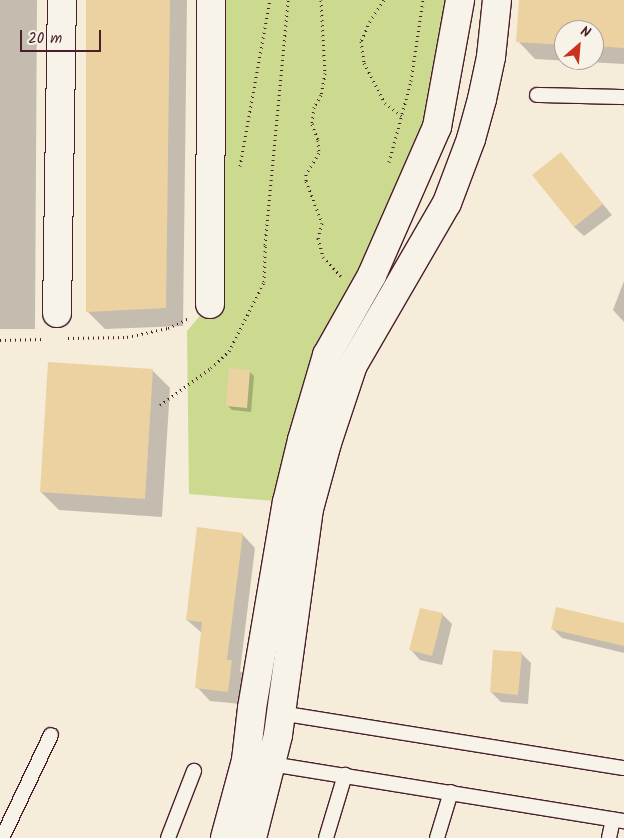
<!DOCTYPE html>
<html>
<head>
<meta charset="utf-8">
<style>
	body { margin:0 }
	#map { position:relative; width:624px; height:838px; overflow:hidden; background:#f5ecda; font-family:Kalam,sans-serif }
	div>[style] { position:absolute }
	.green>* { inset:0; background:#cbda8e }
	.shadow>* { inset:0; background:#0003 }
	.building>* { inset:0; background:#ecd2a1 }
	.path>* { height:3px; margin-top:-1.5px; transform-origin:0; background:repeating-linear-gradient(90deg,#4a1f2b 0 1px,transparent 0 5px) }
	.roads { filter:drop-shadow(1px 0 #4a1f2b) drop-shadow(-1px 0 #4a1f2b) drop-shadow(0 1px #4a1f2b) drop-shadow(0 -1px #4a1f2b) }
	.service>* { height:14px; margin:-7px; padding:0 7px; transform-origin:7px; border-radius:7px; background:#f7f3e8 }
	.minor>* { height:28px; margin:-14px; padding:0 14px; transform-origin:14px; border-radius:14px; background:#f7f3e8 }
	span { translate:-50% -50%; white-space:nowrap; text-align:center; line-height:1.15; -webkit-text-stroke:4.5px #f7f3e8; paint-order:stroke }
	.north { position:absolute; left:554px; top:20px; width:50px; height:50px; box-sizing:border-box; background:#f7f3e8; border:1px solid #b29e9c; border-radius:50%; rotate:27deg; font-size:14px; font-weight:700; line-height:20px; text-align:center; color:#4a1f2b }
	.north::after { content:''; display:block; margin:auto; width:18px; height:22px; background:#c8321e; clip-path:polygon(50% 0,100% 100%,50% 72%,0 100%) }
	.scale { position:absolute; left:20px; top:30px; width:81px; height:22px; box-sizing:border-box; border:2px solid #4a1f2b; border-top:0; padding-left:6px; font-size:15px; line-height:18px; white-space:nowrap; color:#4a1f2b; -webkit-text-stroke:4px #f7f3e8; paint-order:stroke }
</style>
</head>
<body>
<div id="map">
	<div class="green">
		<div style="clip-path:polygon(211px 0,460px 0,445px 89px,327px 355px,287px 502px,189px 494px,187px 331px,210px 304px)"></div>
	</div>
	<div class="shadow">
		<div style="clip-path:polygon(0 0,37px 0,35px 329px,0 329px)"></div>
		<div style="clip-path:polygon(88px 0,187px 0,183px 326px,105px 329px,87px 311px)"></div>
		<div style="clip-path:polygon(evenodd,520px 0,624px 0,624px 64px,535px 59px,518px 41px,520px 0,564px 30px,594px 30px,594px 60px,564px 60px,564px 30px)"></div>
		<div style="clip-path:polygon(561px 154px,612px 215px,584px 236px,574px 227px)"></div>
		<div style="clip-path:polygon(624px 281px,624px 322px,613px 310px)"></div>
		<div style="clip-path:polygon(152px 370px,170px 388px,162px 517px,59px 510px,41px 492px)"></div>
		<div style="clip-path:polygon(249px 371px,254px 376px,251px 412px,232px 410px,227px 405px)"></div>
		<div style="clip-path:polygon(242px 534px,255px 548px,240px 671px,244px 675px,241px 704px,210px 701px,197px 687px,202px 633px,187px 620px)"></div>
		<div style="clip-path:polygon(442px 614px,452px 624px,442px 665px,420px 660px,411px 650px)"></div>
		<div style="clip-path:polygon(624px 625px,624px 653px,562px 638px,552px 628px)"></div>
		<div style="clip-path:polygon(521px 653px,531px 663px,528px 704px,501px 702px,491px 692px)"></div>
	</div>
	<div class="building">
		<div style="clip-path:polygon(86px 0,170px 0,166px 308px,86px 312px)"></div>
		<div style="clip-path:polygon(519px 0,624px 0,624px 48px,594px 46px,594px 30px,564px 30px,564px 45px,516px 42px)"></div>
		<div style="clip-path:polygon(561px 152px,603px 204px,574px 227px,532px 175px)"></div>
		<div style="clip-path:polygon(48px 362px,153px 369px,145px 499px,40px 492px)"></div>
		<div style="clip-path:polygon(229px 368px,250px 370px,247px 408px,226px 406px)"></div>
		<div style="clip-path:polygon(197px 527px,243px 533px,227px 660px,232px 660px,228px 692px,195px 688px,202px 622px,186px 620px)"></div>
		<div style="clip-path:polygon(556px 607px,624px 623px,624px 646px,551px 629px)"></div>
		<div style="clip-path:polygon(420px 608px,443px 613px,432px 656px,409px 650px)"></div>
		<div style="clip-path:polygon(493px 650px,522px 652px,518px 695px,490px 692px)"></div>
	</div>
	<div class="path">
		<div style="left:321px;top:0;width:73px;rotate:86.9deg"></div>
		<div style="left:325px;top:73px;width:22px;rotate:100deg"></div>
		<div style="left:321px;top:95px;width:14px;rotate:120deg"></div>
		<div style="left:314px;top:107px;width:17px;rotate:97deg"></div>
		<div style="left:312px;top:124px;width:17px;rotate:69deg"></div>
		<div style="left:318px;top:140px;width:13px;rotate:86deg"></div>
		<div style="left:319px;top:153px;width:25px;rotate:122deg"></div>
		<div style="left:306px;top:174px;width:7px;rotate:90deg"></div>
		<div style="left:306px;top:181px;width:45px;rotate:69.1deg"></div>
		<div style="left:322px;top:223px;width:16px;rotate:105deg"></div>
		<div style="left:318px;top:238px;width:20px;rotate:75deg"></div>
		<div style="left:323px;top:257px;width:26px;rotate:47deg"></div>
		<div style="left:384px;top:0;width:25px;rotate:124deg"></div>
		<div style="left:370px;top:21px;width:22px;rotate:114deg"></div>
		<div style="left:361px;top:41px;width:22px;rotate:82deg"></div>
		<div style="left:364px;top:63px;width:45px;rotate:62.3deg"></div>
		<div style="left:385px;top:103px;width:21px;rotate:37deg"></div>
		<div style="left:389px;top:162px;width:84px;rotate:-74.8deg"></div>
		<div style="left:411px;top:81px;width:82px;rotate:-81.6deg"></div>
		<div style="left:240px;top:166px;width:169px;rotate:-79.8deg"></div>
		<div style="left:68px;top:338px;width:59px;rotate:-1deg"></div>
		<div style="left:127px;top:337px;width:42px;rotate:-12.4deg"></div>
		<div style="left:168px;top:328px;width:23px;rotate:-25deg"></div>
		<div style="left:0;top:340px;width:45px;rotate:-1.3deg"></div>
		<div style="left:160px;top:405px;width:63px;rotate:-36deg"></div>
		<div style="left:211px;top:368px;width:25px;rotate:-43deg"></div>
		<div style="left:229px;top:351px;width:77px;rotate:-63.1deg"></div>
		<div style="left:264px;top:282px;width:37px;rotate:-88deg"></div>
		<div style="left:265px;top:245px;width:246px;rotate:-84.6deg"></div>
	</div>
	<div class="roads">
		<div class="service">
			<div style="left:537px;top:95px;width:87px;rotate:1.3deg"></div>
			<div style="left:280px;top:713px;width:348px;rotate:9.1deg"></div>
			<div style="left:271px;top:764px;width:358px;rotate:9.2deg"></div>
			<div style="left:2px;top:838px;width:114px;rotate:-64.6deg"></div>
			<div style="left:168px;top:838px;width:72px;rotate:-68.8deg"></div>
			<div style="left:326px;top:838px;width:66px;rotate:-73.2deg"></div>
			<div style="left:437px;top:838px;width:48px;rotate:-73.1deg"></div>
			<div style="left:609px;top:838px;width:19px;rotate:-78deg"></div>
		</div>
		<div class="minor">
			<div style="left:210px;top:304px;width:304px;rotate:-89.8deg"></div>
			<div style="left:57px;top:313px;width:313px;rotate:-89.1deg"></div>
			<div style="left:225px;top:838px;width:81px;rotate:-74.9deg"></div>
			<div style="left:246px;top:760px;width:52px;rotate:-83.4deg"></div>
			<div style="left:252px;top:708px;width:209px;rotate:-80.4deg"></div>
			<div style="left:287px;top:502px;width:64px;rotate:-76.4deg"></div>
			<div style="left:302px;top:440px;width:89px;rotate:-73.6deg"></div>
			<div style="left:327px;top:355px;width:92px;rotate:-60.6deg"></div>
			<div style="left:372px;top:275px;width:162px;rotate:-66.3deg"></div>
			<div style="left:437px;top:127px;width:129px;rotate:-79.7deg"></div>
			<div style="left:252px;top:838px;width:106px;rotate:-75.8deg"></div>
			<div style="left:278px;top:735px;width:228px;rotate:-82.2deg"></div>
			<div style="left:309px;top:509px;width:68px;rotate:-74.7deg"></div>
			<div style="left:327px;top:443px;width:82px;rotate:-71.6deg"></div>
			<div style="left:353px;top:365px;width:187px;rotate:-59.9deg"></div>
			<div style="left:447px;top:203px;width:68px;rotate:-69.4deg"></div>
			<div style="left:471px;top:139px;width:41px;rotate:-74.6deg"></div>
			<div style="left:482px;top:99px;width:43px;rotate:-77.9deg"></div>
			<div style="left:491px;top:57px;width:57px;rotate:-84deg"></div>
		</div>
	</div>
	<div class="north">N</div>
	<div class="scale">20 m</div>
</div>
</body>
</html>
